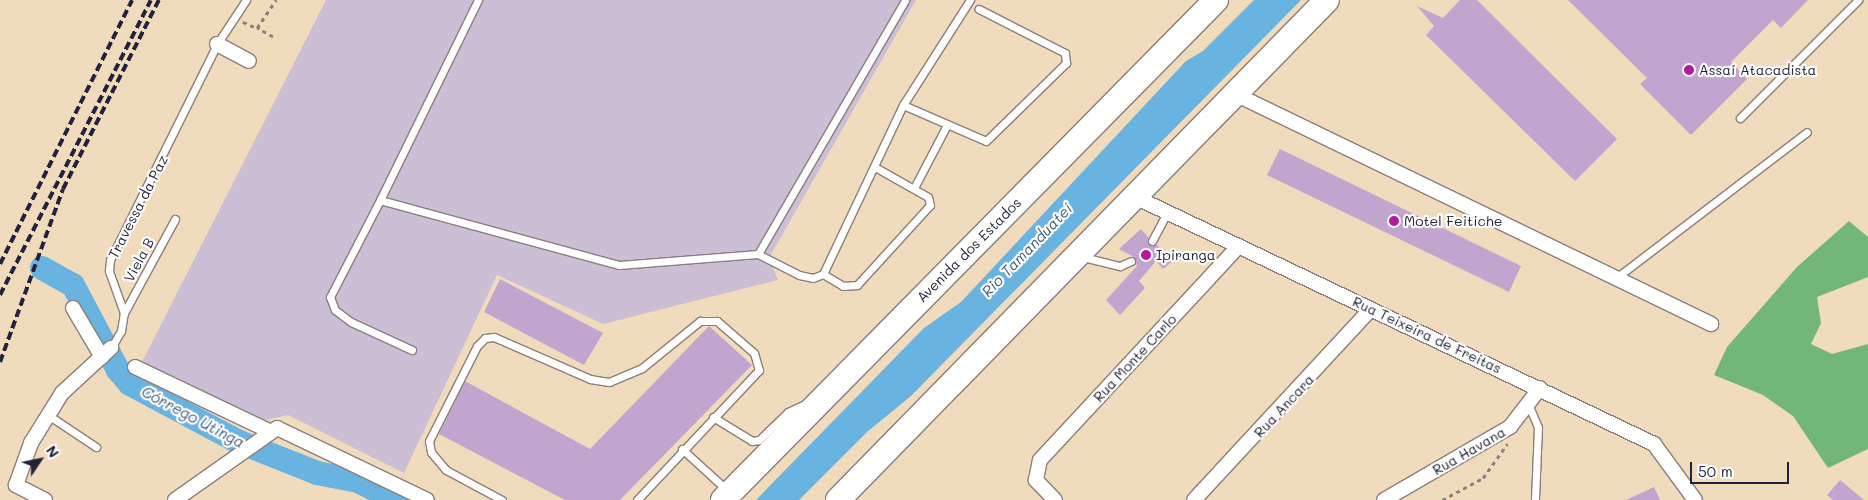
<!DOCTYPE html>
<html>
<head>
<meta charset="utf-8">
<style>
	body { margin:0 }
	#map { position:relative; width:1868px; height:500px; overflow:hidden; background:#f0dcbc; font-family:Mali,sans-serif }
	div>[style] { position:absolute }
	.industrial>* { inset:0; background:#ccbed4 }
	.forest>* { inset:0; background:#73b67a }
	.water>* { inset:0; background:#69b3e1 }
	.river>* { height:24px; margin:-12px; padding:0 12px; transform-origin:12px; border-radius:12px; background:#69b3e1 }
	.building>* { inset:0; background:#c1a5cf }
	.path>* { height:2.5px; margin-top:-1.25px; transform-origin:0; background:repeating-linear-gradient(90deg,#897f7c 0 4px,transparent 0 8px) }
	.roads { filter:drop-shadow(1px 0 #897f7c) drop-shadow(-1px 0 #897f7c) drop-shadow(0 1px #897f7c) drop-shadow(0 -1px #897f7c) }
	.service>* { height:7px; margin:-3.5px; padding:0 3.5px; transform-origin:3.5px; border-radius:3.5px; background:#fff }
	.minor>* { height:14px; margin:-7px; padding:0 7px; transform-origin:7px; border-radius:7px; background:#fff }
	.trunk>* { height:24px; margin:-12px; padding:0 12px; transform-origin:12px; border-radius:12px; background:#fff }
	.rail>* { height:4px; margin-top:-2px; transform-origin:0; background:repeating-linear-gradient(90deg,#22223b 0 8px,transparent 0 12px) }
	.dots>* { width:14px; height:14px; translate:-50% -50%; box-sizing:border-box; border:2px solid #fff; border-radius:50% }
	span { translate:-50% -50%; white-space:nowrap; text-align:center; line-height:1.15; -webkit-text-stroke:4.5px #fff; paint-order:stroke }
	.poi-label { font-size:14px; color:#22223b }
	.left { translate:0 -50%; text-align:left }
	.street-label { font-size:14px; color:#22223b }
	.water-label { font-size:15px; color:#3e5c7d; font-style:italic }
	.north { position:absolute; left:15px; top:435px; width:50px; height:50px; -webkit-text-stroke:4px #fff; paint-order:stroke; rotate:56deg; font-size:14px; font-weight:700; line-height:20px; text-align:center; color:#22223b }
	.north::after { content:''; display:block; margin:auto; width:18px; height:22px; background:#22223b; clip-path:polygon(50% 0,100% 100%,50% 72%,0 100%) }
	.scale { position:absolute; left:1690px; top:462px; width:99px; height:22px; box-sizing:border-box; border:2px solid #22223b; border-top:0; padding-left:6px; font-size:15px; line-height:18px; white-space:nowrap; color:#22223b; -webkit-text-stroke:4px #fff; paint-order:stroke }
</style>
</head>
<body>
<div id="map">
	<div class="industrial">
		<div style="clip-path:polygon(326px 0,916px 0,769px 258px,778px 280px,603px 324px,497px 275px,404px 473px,288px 415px,261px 421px,142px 362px)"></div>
	</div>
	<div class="forest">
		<div style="clip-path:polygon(1849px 221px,1868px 237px,1868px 277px,1817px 297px,1821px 323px,1811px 344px,1832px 354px,1868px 344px,1868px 449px,1828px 468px,1793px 416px,1763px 395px,1714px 375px,1727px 347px,1797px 267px)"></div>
	</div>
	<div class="water">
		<div style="clip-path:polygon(1254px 0,1301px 0,911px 396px,867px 432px,799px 500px,756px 500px,924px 328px,961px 302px,1186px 61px,1203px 51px)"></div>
	</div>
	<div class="river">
		<div style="left:42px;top:268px;width:35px;rotate:29deg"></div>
		<div style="left:73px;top:285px;width:96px;rotate:62.1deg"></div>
		<div style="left:118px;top:370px;width:18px;rotate:49deg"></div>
		<div style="left:130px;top:384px;width:121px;rotate:28deg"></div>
		<div style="left:237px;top:441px;width:86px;rotate:21.8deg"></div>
		<div style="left:317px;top:473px;width:42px;rotate:11deg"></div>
		<div style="left:358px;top:481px;width:42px;rotate:26.6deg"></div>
	</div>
	<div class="building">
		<div style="clip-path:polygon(1460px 0,1477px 0,1617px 139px,1575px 181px,1426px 35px,1434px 26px,1417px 6px,1443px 18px)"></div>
		<div style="clip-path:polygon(1568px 0,1808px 0,1781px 28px,1773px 20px,1731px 62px,1747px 79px,1691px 135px,1640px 84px,1647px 78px)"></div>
		<div style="clip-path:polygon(1280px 149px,1521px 266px,1509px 292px,1267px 175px)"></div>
		<div style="clip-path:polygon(1141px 229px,1148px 237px,1148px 244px,1156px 244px,1173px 261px,1163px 269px,1156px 261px,1139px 281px,1145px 288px,1120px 315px,1106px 300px,1137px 266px,1134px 257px,1119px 249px)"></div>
		<div style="clip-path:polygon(500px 279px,603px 333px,584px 365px,484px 312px)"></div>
		<div style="clip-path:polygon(709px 326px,752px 365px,620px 500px,565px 500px,439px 434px,465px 381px,590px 449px)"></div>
		<div style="clip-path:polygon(1840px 480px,1864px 500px,1833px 500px,1827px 495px)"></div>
		<div style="clip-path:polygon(1654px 487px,1660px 500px,1626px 500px)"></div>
	</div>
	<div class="path">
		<div style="left:243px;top:22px;width:15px;rotate:23deg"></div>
		<div style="left:273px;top:37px;width:18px;rotate:-151deg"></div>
		<div style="left:257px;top:28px;width:34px;rotate:-56deg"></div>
		<div style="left:1442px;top:500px;width:47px;rotate:-28.2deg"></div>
		<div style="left:1483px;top:478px;width:42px;rotate:-54.8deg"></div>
	</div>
	<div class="roads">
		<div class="service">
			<div style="left:903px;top:105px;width:90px;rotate:23.4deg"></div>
			<div style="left:986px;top:141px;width:112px;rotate:-44.3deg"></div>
			<div style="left:1066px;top:63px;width:10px;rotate:-96deg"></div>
			<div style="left:1065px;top:53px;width:97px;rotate:-152.9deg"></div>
			<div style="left:1740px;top:118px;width:167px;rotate:-45deg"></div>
			<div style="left:914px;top:188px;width:71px;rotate:-62.4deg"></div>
			<div style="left:380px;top:200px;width:223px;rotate:-63.9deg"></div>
			<div style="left:1152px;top:241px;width:32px;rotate:-62deg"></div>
			<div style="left:758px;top:254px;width:46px;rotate:27.1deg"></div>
			<div style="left:799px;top:275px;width:14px;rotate:12deg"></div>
			<div style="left:813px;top:278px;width:11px;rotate:-22deg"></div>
			<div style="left:823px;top:274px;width:187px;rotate:-64.7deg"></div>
			<div style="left:903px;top:105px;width:125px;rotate:-57.5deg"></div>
			<div style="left:1083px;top:257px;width:38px;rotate:14deg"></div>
			<div style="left:1120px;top:266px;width:12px;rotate:-24deg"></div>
			<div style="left:823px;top:274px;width:23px;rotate:31deg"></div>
			<div style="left:843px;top:286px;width:14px;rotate:-4deg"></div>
			<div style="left:857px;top:285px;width:108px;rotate:-47.6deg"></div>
			<div style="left:930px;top:205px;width:8px;rotate:-104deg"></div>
			<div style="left:928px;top:197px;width:61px;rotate:-150.5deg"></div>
			<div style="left:1616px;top:278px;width:240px;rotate:-37.4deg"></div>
			<div style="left:124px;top:313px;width:107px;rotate:-61.5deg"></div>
			<div style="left:111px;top:348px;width:20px;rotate:-60deg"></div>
			<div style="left:121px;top:331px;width:18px;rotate:-81deg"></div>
			<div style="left:124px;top:313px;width:45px;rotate:-109.7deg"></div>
			<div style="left:109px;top:271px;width:11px;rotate:-85deg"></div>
			<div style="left:110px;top:260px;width:241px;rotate:-63.6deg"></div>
			<div style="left:217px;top:44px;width:53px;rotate:-56.6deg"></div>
			<div style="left:412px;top:350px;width:67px;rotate:-155.3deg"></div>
			<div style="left:351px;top:322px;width:20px;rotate:-143deg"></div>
			<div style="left:335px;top:310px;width:14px;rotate:-111deg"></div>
			<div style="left:330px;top:297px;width:109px;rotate:-62.7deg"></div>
			<div style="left:380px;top:200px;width:248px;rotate:15.2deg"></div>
			<div style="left:619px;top:265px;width:139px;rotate:-4.5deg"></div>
			<div style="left:758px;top:254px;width:293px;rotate:-59.9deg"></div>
			<div style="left:1529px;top:406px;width:23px;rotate:67deg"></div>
			<div style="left:1538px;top:427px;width:73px;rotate:92.4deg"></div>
			<div style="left:48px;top:415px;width:58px;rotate:33.7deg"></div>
			<div style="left:713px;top:417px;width:46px;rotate:31.6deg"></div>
			<div style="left:752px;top:441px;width:7px;rotate:-8deg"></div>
			<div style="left:759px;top:440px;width:40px;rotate:-44deg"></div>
			<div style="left:788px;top:412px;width:21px;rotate:-25deg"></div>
			<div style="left:682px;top:449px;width:62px;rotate:42.4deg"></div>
			<div style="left:502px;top:500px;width:64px;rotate:-151.8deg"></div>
			<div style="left:446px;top:470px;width:23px;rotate:-130deg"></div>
			<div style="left:431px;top:452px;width:11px;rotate:-100deg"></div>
			<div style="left:429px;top:441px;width:106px;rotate:-63.2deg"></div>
			<div style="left:477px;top:346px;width:11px;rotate:-45deg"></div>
			<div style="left:485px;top:338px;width:9px;rotate:-6deg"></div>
			<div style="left:494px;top:337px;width:105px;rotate:23.6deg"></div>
			<div style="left:590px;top:379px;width:19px;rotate:9deg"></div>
			<div style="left:609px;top:382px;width:36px;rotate:-23deg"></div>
			<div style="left:642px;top:368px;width:75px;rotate:-39deg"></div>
			<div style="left:700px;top:321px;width:17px"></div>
			<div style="left:717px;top:321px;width:49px;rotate:40.9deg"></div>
			<div style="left:754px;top:353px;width:18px;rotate:74deg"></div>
			<div style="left:759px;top:370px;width:178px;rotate:133.2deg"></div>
		</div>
		<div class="minor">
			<div style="left:217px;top:44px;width:36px;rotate:28deg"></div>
			<div style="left:1235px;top:94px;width:529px;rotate:25.79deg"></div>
			<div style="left:1135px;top:197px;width:575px;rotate:25.45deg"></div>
			<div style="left:1654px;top:444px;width:69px;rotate:53.8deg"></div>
			<div style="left:73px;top:308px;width:57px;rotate:59.4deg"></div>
			<div style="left:135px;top:367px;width:148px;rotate:25.5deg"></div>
			<div style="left:45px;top:500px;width:33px;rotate:-153deg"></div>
			<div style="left:16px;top:485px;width:45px;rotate:-70.3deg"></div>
			<div style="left:31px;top:443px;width:59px;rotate:-58.2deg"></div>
			<div style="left:62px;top:393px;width:67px;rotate:-42.6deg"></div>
			<div style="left:175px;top:500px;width:125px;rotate:-35.2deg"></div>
			<div style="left:277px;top:428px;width:166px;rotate:25.6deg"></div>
			<div style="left:1055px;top:500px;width:28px;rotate:-134deg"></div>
			<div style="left:1036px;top:480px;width:20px;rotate:-79deg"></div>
			<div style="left:1040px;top:460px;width:292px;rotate:-47.1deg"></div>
			<div style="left:1194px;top:500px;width:260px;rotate:-47.2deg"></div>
			<div style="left:1384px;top:500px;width:146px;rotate:-30.1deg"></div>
			<div style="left:1510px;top:427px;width:49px;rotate:-52.4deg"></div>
		</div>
		<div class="trunk">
			<div style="left:723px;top:500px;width:702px;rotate:-45.4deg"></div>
			<div style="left:838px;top:500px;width:699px;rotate:-45.64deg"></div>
		</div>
	</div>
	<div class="rail">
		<div style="left:0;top:264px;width:295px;rotate:-63.4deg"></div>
		<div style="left:0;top:295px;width:331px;rotate:-62.9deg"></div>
		<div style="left:0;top:362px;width:184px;rotate:-70deg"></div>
		<div style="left:63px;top:189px;width:212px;rotate:-63.1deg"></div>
	</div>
	<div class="dots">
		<div style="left:1689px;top:70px;background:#b5179e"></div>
		<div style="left:1394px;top:221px;background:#b5179e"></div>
		<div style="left:1146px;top:255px;background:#b5179e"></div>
	</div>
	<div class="poi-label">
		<span class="left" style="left:1699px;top:70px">Assaí Atacadista</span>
		<span class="left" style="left:1404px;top:221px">Motel Feitiche</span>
		<span class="left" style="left:1156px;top:255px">Ipiranga</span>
	</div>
	<div class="street-label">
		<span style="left:138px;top:207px;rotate:-63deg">Travessa da Paz</span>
		<span style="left:969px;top:250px;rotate:-45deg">Avenida dos Estados</span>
		<span style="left:139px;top:260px;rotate:-62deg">Viela B</span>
		<span style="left:1427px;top:335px;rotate:25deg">Rua Teixeira de Freitas</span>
		<span style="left:1135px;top:358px;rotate:-47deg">Rua Monte Carlo</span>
		<span style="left:1284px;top:406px;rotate:-47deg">Rua Ancara</span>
		<span style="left:1469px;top:451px;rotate:-30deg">Rua Havana</span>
	</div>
	<div class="water-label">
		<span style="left:1027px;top:250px;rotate:-46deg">Rio Tamanduateí</span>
		<span style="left:193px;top:417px;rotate:28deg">Córrego Utinga</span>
	</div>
	<div class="north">N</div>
	<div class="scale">50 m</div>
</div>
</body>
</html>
